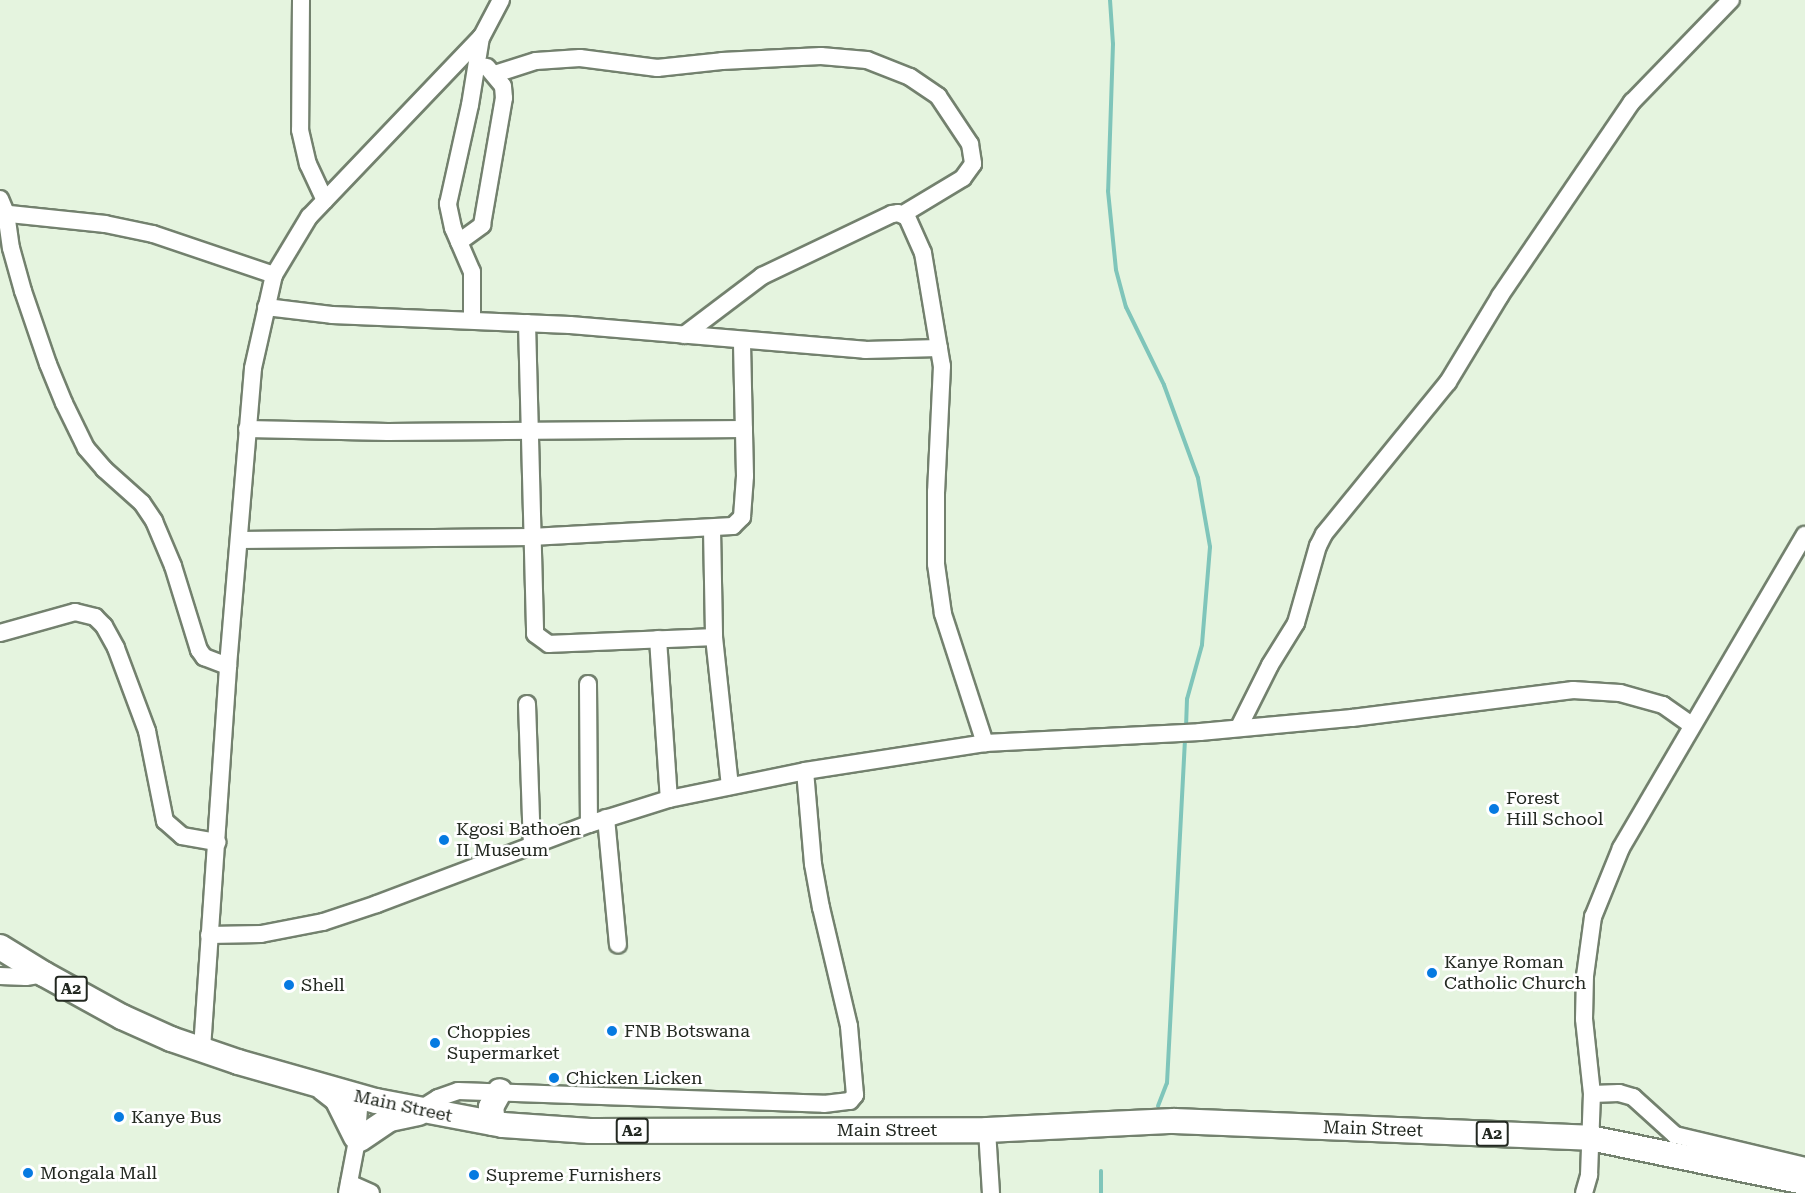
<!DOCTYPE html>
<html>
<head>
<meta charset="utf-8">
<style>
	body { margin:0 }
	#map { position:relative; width:1805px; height:1193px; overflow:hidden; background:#e5f4df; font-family:"Roboto Serif",serif }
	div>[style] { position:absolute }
	.stream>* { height:4px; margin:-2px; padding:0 2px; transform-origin:2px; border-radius:2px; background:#7fc5ba }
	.roads { filter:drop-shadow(2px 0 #73816e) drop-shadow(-2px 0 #73816e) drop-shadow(0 2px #73816e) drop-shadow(0 -2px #73816e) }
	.minor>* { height:16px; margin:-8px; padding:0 8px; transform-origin:8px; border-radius:8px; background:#fff }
	.highway>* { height:24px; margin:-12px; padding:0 12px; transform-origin:12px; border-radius:12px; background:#fff }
	.dots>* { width:16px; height:16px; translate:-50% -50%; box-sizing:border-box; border:3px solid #fff; border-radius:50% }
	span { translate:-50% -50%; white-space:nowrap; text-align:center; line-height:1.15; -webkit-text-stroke:5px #fff; paint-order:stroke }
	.shield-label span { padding:2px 4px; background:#fff; border:2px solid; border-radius:4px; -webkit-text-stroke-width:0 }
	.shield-label { font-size:16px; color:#232921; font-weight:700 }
	.poi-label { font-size:18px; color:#232921 }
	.left { translate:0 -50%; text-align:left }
	.street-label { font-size:18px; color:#232921 }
</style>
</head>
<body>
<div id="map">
	<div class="stream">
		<div style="left:1110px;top:0;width:44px;rotate:86.1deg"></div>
		<div style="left:1113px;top:44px;width:147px;rotate:91.9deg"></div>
		<div style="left:1108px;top:191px;width:79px;rotate:84.2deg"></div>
		<div style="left:1116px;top:270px;width:38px;rotate:75deg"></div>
		<div style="left:1126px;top:307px;width:87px;rotate:64deg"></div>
		<div style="left:1164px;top:385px;width:99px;rotate:69.9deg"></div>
		<div style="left:1198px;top:478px;width:70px;rotate:80.1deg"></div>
		<div style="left:1210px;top:547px;width:98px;rotate:94.7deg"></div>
		<div style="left:1202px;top:645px;width:56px;rotate:105.5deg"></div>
		<div style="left:1187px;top:699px;width:31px;rotate:92deg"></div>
		<div style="left:1158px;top:1106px;width:25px;rotate:-69deg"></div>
		<div style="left:1167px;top:1083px;width:346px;rotate:-87deg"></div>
		<div style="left:1101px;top:1193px;width:22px;rotate:-90deg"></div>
	</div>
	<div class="roads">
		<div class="minor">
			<div style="left:301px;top:0;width:130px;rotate:90.4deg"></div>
			<div style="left:300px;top:130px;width:35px;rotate:77deg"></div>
			<div style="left:308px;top:164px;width:40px;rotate:65deg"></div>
			<div style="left:495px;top:74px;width:43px;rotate:-17.6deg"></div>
			<div style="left:536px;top:61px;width:44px;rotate:-3.9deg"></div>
			<div style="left:580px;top:58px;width:78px;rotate:7.4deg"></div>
			<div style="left:657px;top:68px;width:65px;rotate:-6.1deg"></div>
			<div style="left:722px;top:61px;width:99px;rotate:-2.9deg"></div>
			<div style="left:821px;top:56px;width:46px;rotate:5deg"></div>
			<div style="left:867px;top:60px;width:46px;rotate:21.6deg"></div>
			<div style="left:910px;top:77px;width:34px;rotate:34deg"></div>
			<div style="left:938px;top:96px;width:58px;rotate:56.3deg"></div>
			<div style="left:970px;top:144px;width:20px;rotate:81deg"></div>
			<div style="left:973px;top:164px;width:17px;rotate:126deg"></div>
			<div style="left:963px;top:178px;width:70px;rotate:149deg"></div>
			<div style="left:0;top:199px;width:15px;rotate:67deg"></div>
			<div style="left:6px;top:213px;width:35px;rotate:82deg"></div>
			<div style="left:11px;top:248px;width:45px;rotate:74.4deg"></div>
			<div style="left:23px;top:291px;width:77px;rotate:71.1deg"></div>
			<div style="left:48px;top:364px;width:42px;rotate:67.7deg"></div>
			<div style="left:64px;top:403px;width:50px;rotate:63.9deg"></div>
			<div style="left:86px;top:448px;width:28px;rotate:49deg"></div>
			<div style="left:104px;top:469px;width:51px;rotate:41.8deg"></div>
			<div style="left:142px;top:503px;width:22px;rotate:56deg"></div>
			<div style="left:154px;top:521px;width:49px;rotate:67.1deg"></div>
			<div style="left:173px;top:566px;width:88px;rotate:72.8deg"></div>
			<div style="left:199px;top:650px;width:9px;rotate:54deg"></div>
			<div style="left:204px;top:657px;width:26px;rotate:21deg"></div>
			<div style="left:0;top:213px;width:106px;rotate:6deg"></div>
			<div style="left:105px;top:224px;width:49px;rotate:11.8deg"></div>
			<div style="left:153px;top:234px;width:128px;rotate:18.7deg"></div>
			<div style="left:459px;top:242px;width:29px;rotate:-36deg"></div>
			<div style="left:482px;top:225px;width:129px;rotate:-80.2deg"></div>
			<div style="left:504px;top:98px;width:12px;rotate:-95deg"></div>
			<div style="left:503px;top:86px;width:25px;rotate:-130deg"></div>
			<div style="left:266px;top:307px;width:66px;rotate:6.9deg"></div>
			<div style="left:332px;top:315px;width:238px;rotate:2.4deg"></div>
			<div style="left:570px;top:325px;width:296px;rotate:4.8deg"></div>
			<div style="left:865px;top:350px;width:74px;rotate:-1.5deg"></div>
			<div style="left:472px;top:320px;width:48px;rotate:-90deg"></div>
			<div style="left:472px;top:272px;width:48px;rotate:-113.4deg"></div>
			<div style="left:453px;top:228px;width:25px;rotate:-102deg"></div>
			<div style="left:448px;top:204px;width:101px;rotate:-77.5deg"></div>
			<div style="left:470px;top:105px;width:69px;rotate:-80.8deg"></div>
			<div style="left:527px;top:323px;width:311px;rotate:88.5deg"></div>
			<div style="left:535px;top:634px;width:17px;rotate:36deg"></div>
			<div style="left:549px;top:644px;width:165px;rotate:-2.4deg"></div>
			<div style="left:684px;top:335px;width:98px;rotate:-37.1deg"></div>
			<div style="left:762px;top:276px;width:144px;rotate:-25.5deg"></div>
			<div style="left:892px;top:214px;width:6px;rotate:-9deg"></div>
			<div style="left:898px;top:213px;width:10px;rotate:24deg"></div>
			<div style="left:907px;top:217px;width:39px;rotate:66deg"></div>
			<div style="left:923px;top:253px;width:115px;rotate:80.5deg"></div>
			<div style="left:942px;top:366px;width:126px;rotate:92.7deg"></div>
			<div style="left:936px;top:492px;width:72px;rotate:90deg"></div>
			<div style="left:936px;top:564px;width:50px;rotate:82deg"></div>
			<div style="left:943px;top:614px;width:136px;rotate:72deg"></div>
			<div style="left:247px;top:429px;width:141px;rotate:1.2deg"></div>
			<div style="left:388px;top:432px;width:356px;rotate:-0.5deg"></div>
			<div style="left:712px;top:529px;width:108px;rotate:88.9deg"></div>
			<div style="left:714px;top:637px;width:150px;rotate:83.9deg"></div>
			<div style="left:239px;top:540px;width:292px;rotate:-0.6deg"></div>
			<div style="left:531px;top:537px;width:202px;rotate:-3.1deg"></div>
			<div style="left:733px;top:526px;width:13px;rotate:-45deg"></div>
			<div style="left:742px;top:517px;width:41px;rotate:-85.8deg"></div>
			<div style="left:745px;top:476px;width:135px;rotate:-91.3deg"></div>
			<div style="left:0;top:633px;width:78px;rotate:-15.6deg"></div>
			<div style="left:75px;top:612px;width:21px;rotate:14deg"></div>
			<div style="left:95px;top:617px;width:13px;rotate:45deg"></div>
			<div style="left:104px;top:626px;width:25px;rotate:61deg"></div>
			<div style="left:116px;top:648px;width:89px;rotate:69.5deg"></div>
			<div style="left:147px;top:731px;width:92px;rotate:78.7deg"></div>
			<div style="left:165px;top:821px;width:23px;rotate:41deg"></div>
			<div style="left:182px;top:836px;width:36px;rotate:10deg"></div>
			<div style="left:658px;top:639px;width:160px;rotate:86.1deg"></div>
			<div style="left:588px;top:684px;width:140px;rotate:89.6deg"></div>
			<div style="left:527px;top:704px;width:142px;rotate:88deg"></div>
			<div style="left:1239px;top:727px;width:69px;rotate:-63.4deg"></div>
			<div style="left:1270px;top:665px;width:49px;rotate:-58.2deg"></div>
			<div style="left:1296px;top:623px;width:80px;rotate:-74.1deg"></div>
			<div style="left:1318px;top:546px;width:13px;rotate:-63deg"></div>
			<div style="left:1324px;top:534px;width:196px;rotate:-50.8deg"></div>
			<div style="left:1448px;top:382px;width:100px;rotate:-58.8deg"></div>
			<div style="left:1500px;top:296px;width:235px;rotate:-55.8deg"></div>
			<div style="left:1632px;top:102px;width:142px;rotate:-45.9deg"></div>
			<div style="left:606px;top:818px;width:127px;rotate:84.6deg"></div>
			<div style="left:209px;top:935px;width:52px;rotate:-1.1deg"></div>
			<div style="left:261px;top:934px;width:63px;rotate:-11deg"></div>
			<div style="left:323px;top:922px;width:57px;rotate:-18.4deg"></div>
			<div style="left:377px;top:904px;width:227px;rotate:-20.7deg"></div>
			<div style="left:589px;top:824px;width:84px;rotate:-17.4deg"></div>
			<div style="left:669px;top:799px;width:139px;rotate:-11.6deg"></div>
			<div style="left:805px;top:771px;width:182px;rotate:-8.8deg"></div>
			<div style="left:985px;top:743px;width:215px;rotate:-2.9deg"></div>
			<div style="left:1200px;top:732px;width:153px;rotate:-5.3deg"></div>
			<div style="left:1352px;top:718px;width:223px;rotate:-7.2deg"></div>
			<div style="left:1573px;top:690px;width:47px;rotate:3.7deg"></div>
			<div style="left:1620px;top:693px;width:45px;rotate:15.6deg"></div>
			<div style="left:1663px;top:705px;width:35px;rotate:35deg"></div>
			<div style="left:0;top:976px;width:26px;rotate:2deg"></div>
			<div style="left:26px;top:977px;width:18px;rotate:-9deg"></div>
			<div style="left:202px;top:1049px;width:384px;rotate:-86.1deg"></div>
			<div style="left:228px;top:666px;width:299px;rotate:-85.2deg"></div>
			<div style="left:253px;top:368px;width:95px;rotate:-77.3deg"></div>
			<div style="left:274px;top:275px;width:68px;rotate:-58.9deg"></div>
			<div style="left:309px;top:217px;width:250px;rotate:-46.3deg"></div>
			<div style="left:482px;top:36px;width:41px;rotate:-62.2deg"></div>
			<div style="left:1592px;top:1094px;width:27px;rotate:-2deg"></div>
			<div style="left:1619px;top:1093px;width:15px;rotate:16deg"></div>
			<div style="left:1633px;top:1097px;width:57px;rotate:42.1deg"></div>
			<div style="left:1675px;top:1135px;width:134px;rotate:13.4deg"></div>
			<div style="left:419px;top:1110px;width:22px;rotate:-32deg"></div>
			<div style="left:438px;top:1098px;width:21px;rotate:-19deg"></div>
			<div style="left:458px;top:1091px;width:366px;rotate:2deg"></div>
			<div style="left:824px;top:1104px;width:26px;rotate:-7deg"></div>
			<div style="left:850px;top:1101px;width:8px;rotate:-50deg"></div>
			<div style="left:855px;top:1095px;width:69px;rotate:-95deg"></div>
			<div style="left:849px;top:1026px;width:121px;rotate:-103.3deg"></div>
			<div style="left:821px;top:908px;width:45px;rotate:-100.3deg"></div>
			<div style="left:813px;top:864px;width:93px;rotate:-94.9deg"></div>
			<div style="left:987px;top:1130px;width:63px;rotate:86.4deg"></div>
			<div style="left:349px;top:1183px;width:24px;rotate:24deg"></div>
			<div style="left:347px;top:1193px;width:48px;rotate:-79.2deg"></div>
			<div style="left:356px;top:1146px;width:49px;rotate:-85.3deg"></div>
			<div style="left:1584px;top:1193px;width:19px;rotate:-74deg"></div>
			<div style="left:1589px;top:1175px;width:81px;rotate:-87.9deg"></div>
			<div style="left:1592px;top:1094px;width:75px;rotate:-96.1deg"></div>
			<div style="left:1584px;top:1019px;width:43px;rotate:-88.7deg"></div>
			<div style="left:1585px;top:976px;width:60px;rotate:-82.3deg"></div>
			<div style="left:1593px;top:917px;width:74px;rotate:-67.9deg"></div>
			<div style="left:1621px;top:848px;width:363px;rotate:-59.6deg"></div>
		</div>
		<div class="highway">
			<div style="left:0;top:947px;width:52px;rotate:31.5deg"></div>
			<div style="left:44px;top:974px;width:89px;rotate:28.9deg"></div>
			<div style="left:122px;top:1017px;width:54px;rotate:24.2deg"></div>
			<div style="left:171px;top:1039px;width:71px;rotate:18.9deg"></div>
			<div style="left:238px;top:1062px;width:143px;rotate:15.8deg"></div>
			<div style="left:376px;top:1101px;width:129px;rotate:10.7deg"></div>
			<div style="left:503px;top:1125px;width:87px;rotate:3.9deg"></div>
			<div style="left:590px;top:1131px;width:397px;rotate:-0.1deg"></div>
			<div style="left:987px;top:1130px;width:187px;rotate:-2.8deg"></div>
			<div style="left:1174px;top:1121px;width:416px;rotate:2.3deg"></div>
			<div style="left:1590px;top:1138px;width:219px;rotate:11.6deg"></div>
			<div style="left:323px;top:1088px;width:18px;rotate:38deg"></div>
			<div style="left:337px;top:1099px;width:42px;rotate:63.4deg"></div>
			<div style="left:493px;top:1123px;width:16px;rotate:-97deg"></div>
			<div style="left:491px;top:1107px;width:18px;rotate:-61deg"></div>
			<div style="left:360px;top:1139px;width:36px;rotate:-34deg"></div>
			<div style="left:390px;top:1119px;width:29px;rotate:-12deg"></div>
		</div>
	</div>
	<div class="dots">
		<div style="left:1494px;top:809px;background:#067ae1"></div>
		<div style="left:444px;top:840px;background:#067ae1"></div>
		<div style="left:1432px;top:973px;background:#067ae1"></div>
		<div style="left:289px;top:985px;background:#067ae1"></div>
		<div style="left:612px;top:1031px;background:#067ae1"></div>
		<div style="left:435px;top:1043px;background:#067ae1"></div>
		<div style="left:554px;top:1078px;background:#067ae1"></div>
		<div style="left:119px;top:1117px;background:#067ae1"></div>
		<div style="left:28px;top:1173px;background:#067ae1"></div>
		<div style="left:474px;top:1175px;background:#067ae1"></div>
	</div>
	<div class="shield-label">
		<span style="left:71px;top:989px">A2</span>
		<span style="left:632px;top:1131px">A2</span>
		<span style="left:1492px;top:1134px">A2</span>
	</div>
	<div class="poi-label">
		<span class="left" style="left:1506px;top:809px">Forest<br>Hill School</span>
		<span class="left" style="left:456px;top:840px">Kgosi Bathoen<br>II Museum</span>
		<span class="left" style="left:1444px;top:973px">Kanye Roman<br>Catholic Church</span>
		<span class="left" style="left:301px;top:985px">Shell</span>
		<span class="left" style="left:624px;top:1031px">FNB Botswana</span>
		<span class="left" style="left:447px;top:1043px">Choppies<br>Supermarket</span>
		<span class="left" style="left:566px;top:1078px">Chicken Licken</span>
		<span class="left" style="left:131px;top:1117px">Kanye Bus</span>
		<span class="left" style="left:40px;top:1173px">Mongala Mall</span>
		<span class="left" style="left:486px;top:1175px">Supreme Furnishers</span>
	</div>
	<div class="street-label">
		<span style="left:403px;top:1106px;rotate:12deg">Main Street</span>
		<span style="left:1373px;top:1129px;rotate:2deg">Main Street</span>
		<span style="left:887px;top:1130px">Main Street</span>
	</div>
</div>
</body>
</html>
